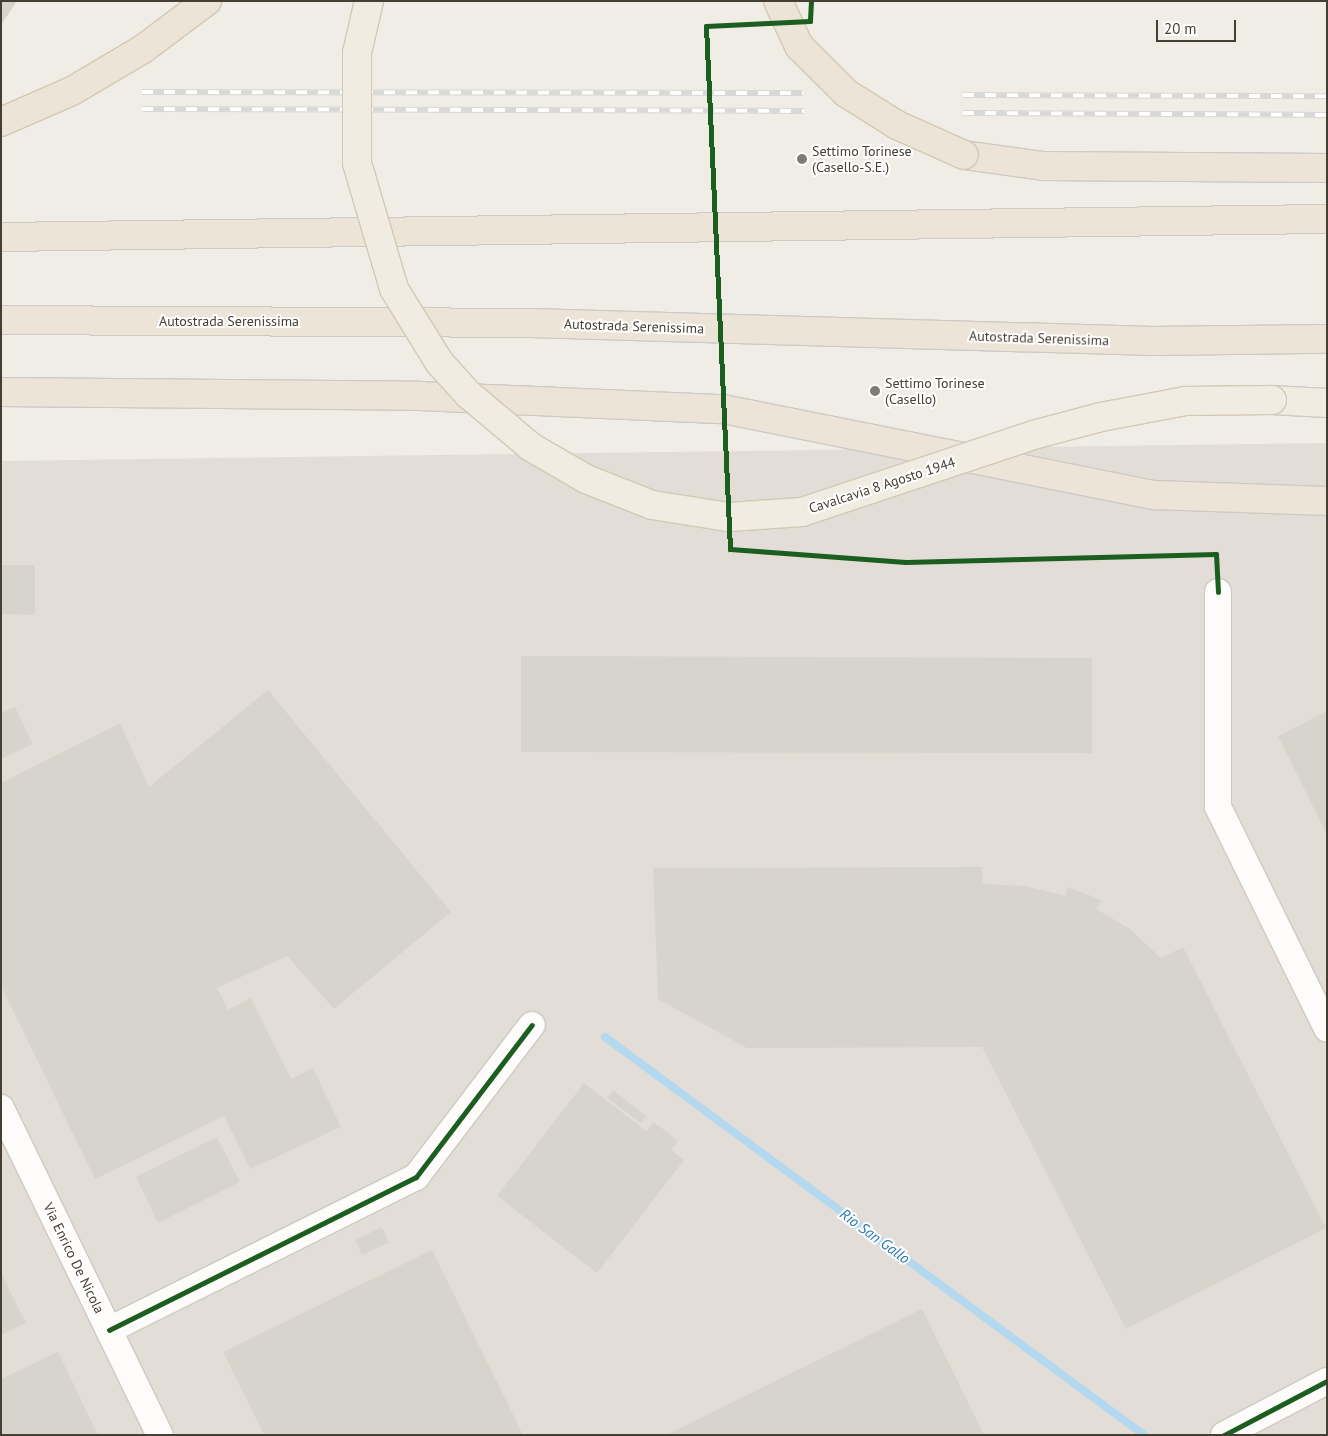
<!DOCTYPE html>
<html>
<head>
<meta charset="utf-8">
<style>
	body { margin:0 }
	#map { position:relative; width:1328px; height:1436px; overflow:hidden; background:#f0ede6; font-family:"PT Sans",sans-serif }
	div>[style] { position:absolute }
	.industrial>* { inset:0; background:#e2ded7 }
	.stream>* { height:8px; margin:-4px; padding:0 4px; transform-origin:4px; border-radius:4px; background:#b4d8f0 }
	.building>* { inset:0; background:#d7d4cd }
	.roads { filter:drop-shadow(1px 0 #cdcac4) drop-shadow(-1px 0 #cdcac4) drop-shadow(0 1px #cdcac4) drop-shadow(0 -1px #cdcac4) }
	.minor>* { height:26px; margin:-13px; padding:0 13px; transform-origin:13px; border-radius:13px; background:#fdfcfb }
	.major>* { height:28px; margin:-14px; padding:0 14px; transform-origin:14px; border-radius:14px; background:#f0ece2 }
	.highway>* { height:28px; margin:-14px; padding:0 14px; transform-origin:14px; border-radius:14px; background:#ece4d7 }
	.rail>* { height:5.5px; margin-top:-2.75px; transform-origin:0; background:repeating-linear-gradient(90deg,#fff 0 11px,#d8d8d7 0 22px); box-sizing:border-box; border-block:1px solid #d8d8d7 }
	.bridges { filter:drop-shadow(1px 0 #d3c9b2) drop-shadow(-1px 0 #d3c9b2) drop-shadow(0 1px #d3c9b2) drop-shadow(0 -1px #d3c9b2) }
	.major-bridge>* { height:28px; margin:-14px; padding:0 14px; transform-origin:14px; border-radius:14px; background:#f0ece2 }
	.highway-bridge>* { height:28px; margin:-14px; padding:0 14px; transform-origin:14px; border-radius:14px; background:#ece4d7 }
	.cycleway>* { height:5px; margin:-2.5px; padding:0 2.5px; transform-origin:2.5px; border-radius:2.5px; background:#1b5e20 }
	.dots>* { width:14px; height:14px; translate:-50% -50%; box-sizing:border-box; border:2px solid #fff; border-radius:50% }
	span { translate:-50% -50%; white-space:nowrap; text-align:center; line-height:1.15; -webkit-text-stroke:4px #fff; paint-order:stroke }
	.poi-label { font-size:14px; color:#443e33 }
	.left { translate:0 -50%; text-align:left }
	.street-label { font-size:14px; color:#443e33 }
	.water-label { font-size:15px; color:#2679b6; font-style:italic }
	.frame { position:absolute; inset:0; border:2px solid #443e33; pointer-events:none }
	.scale { position:absolute; left:1156px; top:20px; width:80px; height:22px; box-sizing:border-box; border:2px solid #443e33; border-top:0; padding-left:6px; font-size:15px; line-height:18px; white-space:nowrap; color:#443e33; -webkit-text-stroke:4px #fff; paint-order:stroke }
</style>
</head>
<body>
<div id="map">
	<div class="industrial">
		<div style="clip-path:polygon(1327px 443px,1327px 1435px,1px 1435px,1px 461px)"></div>
	</div>
	<div class="stream">
		<div style="left:605px;top:1037px;width:670px;rotate:36.44deg"></div>
	</div>
	<div class="building">
		<div style="clip-path:polygon(1px 1px,17px 1px,1px 25px)"></div>
		<div style="clip-path:polygon(1px 565px,35px 565px,35px 615px,1px 614px)"></div>
		<div style="clip-path:polygon(521px 656px,1092px 658px,1092px 753px,521px 752px)"></div>
		<div style="clip-path:polygon(268px 690px,451px 912px,334px 1009px,287px 956px,217px 988px,228px 1010px,251px 998px,291px 1079px,313px 1068px,341px 1127px,250px 1169px,224px 1116px,95px 1179px,1px 986px,1px 783px,120px 723px,149px 787px)"></div>
		<div style="clip-path:polygon(15px 707px,33px 744px,1px 759px,1px 713px)"></div>
		<div style="clip-path:polygon(1327px 711px,1327px 835px,1278px 736px)"></div>
		<div style="clip-path:polygon(982px 867px,983px 884px,1025px 886px,1066px 896px,1068px 887px,1094px 897px,1102px 901px,1096px 909px,1130px 929px,1161px 958px,1183px 947px,1326px 1228px,1126px 1329px,982px 1047px,747px 1048px,658px 999px,653px 868px)"></div>
		<div style="clip-path:polygon(584px 1083px,646px 1131px,653px 1122px,671px 1135px,678px 1141px,671px 1150px,684px 1160px,597px 1273px,497px 1196px)"></div>
		<div style="clip-path:polygon(613px 1090px,646px 1116px,641px 1123px,607px 1098px)"></div>
		<div style="clip-path:polygon(217px 1137px,240px 1182px,158px 1223px,136px 1177px)"></div>
		<div style="clip-path:polygon(382px 1227px,389px 1243px,362px 1255px,355px 1240px)"></div>
		<div style="clip-path:polygon(432px 1250px,523px 1435px,264px 1435px,223px 1352px)"></div>
		<div style="clip-path:polygon(1px 1273px,26px 1323px,1px 1335px)"></div>
		<div style="clip-path:polygon(922px 1309px,984px 1435px,671px 1435px,670px 1433px)"></div>
		<div style="clip-path:polygon(58px 1352px,98px 1435px,1px 1435px,1px 1379px)"></div>
	</div>
	<div class="roads">
		<div class="minor">
			<div style="left:1218px;top:592px;width:215px;rotate:90deg"></div>
			<div style="left:1218px;top:807px;width:247px;rotate:63.8deg"></div>
			<div style="left:1px;top:1108px;width:364px;rotate:64.1deg"></div>
			<div style="left:109px;top:1330px;width:343px;rotate:-26.5deg"></div>
			<div style="left:416px;top:1177px;width:191px;rotate:-52.7deg"></div>
			<div style="left:1224px;top:1435px;width:116px;rotate:-27.7deg"></div>
		</div>
		<div class="major">
			<div style="left:1272px;top:400px;width:55px;rotate:3.1deg"></div>
		</div>
		<div class="highway">
			<div style="left:964px;top:155px;width:80px;rotate:7.9deg"></div>
			<div style="left:1043px;top:166px;width:284px;rotate:0.4deg"></div>
			<div style="left:1px;top:237px;width:1326px;rotate:-0.78deg"></div>
			<div style="left:1px;top:320px;width:530px;rotate:0.32deg"></div>
			<div style="left:531px;top:323px;width:622px;rotate:1.66deg"></div>
			<div style="left:1153px;top:341px;width:174px;rotate:-0.7deg"></div>
			<div style="left:1px;top:392px;width:419px;rotate:0.5deg"></div>
			<div style="left:420px;top:396px;width:303px;rotate:2.5deg"></div>
			<div style="left:723px;top:409px;width:440px;rotate:11.3deg"></div>
			<div style="left:1155px;top:495px;width:172px;rotate:2deg"></div>
		</div>
	</div>
	<div class="rail">
		<div style="left:142px;top:92px;width:661px;rotate:0.09deg"></div>
		<div style="left:963px;top:95px;width:364px;rotate:0.2deg"></div>
		<div style="left:142px;top:109px;width:662px;rotate:0.17deg"></div>
		<div style="left:963px;top:113px;width:364px;rotate:0.3deg"></div>
	</div>
	<div class="bridges">
		<div class="major-bridge">
			<div style="left:369px;top:1px;width:53px;rotate:103deg"></div>
			<div style="left:357px;top:53px;width:110px;rotate:90deg"></div>
			<div style="left:357px;top:163px;width:131px;rotate:73.6deg"></div>
			<div style="left:394px;top:289px;width:86px;rotate:58.3deg"></div>
			<div style="left:439px;top:362px;width:43px;rotate:47.8deg"></div>
			<div style="left:468px;top:394px;width:82px;rotate:40.1deg"></div>
			<div style="left:531px;top:447px;width:64px;rotate:30.2deg"></div>
			<div style="left:586px;top:479px;width:71px;rotate:21.5deg"></div>
			<div style="left:652px;top:505px;width:78px;rotate:8.9deg"></div>
			<div style="left:729px;top:517px;width:73px;rotate:-3.9deg"></div>
			<div style="left:802px;top:512px;width:243px;rotate:-18.4deg"></div>
			<div style="left:1033px;top:435px;width:70px;rotate:-14.8deg"></div>
			<div style="left:1101px;top:417px;width:86px;rotate:-10.8deg"></div>
			<div style="left:1185px;top:401px;width:87px;rotate:-0.7deg"></div>
		</div>
		<div class="highway-bridge">
			<div style="left:778px;top:1px;width:50px;rotate:65deg"></div>
			<div style="left:799px;top:46px;width:66px;rotate:45deg"></div>
			<div style="left:846px;top:93px;width:60px;rotate:32.1deg"></div>
			<div style="left:897px;top:125px;width:73px;rotate:24.1deg"></div>
			<div style="left:1px;top:122px;width:77px;rotate:-23.6deg"></div>
			<div style="left:72px;top:91px;width:82px;rotate:-30.6deg"></div>
			<div style="left:143px;top:49px;width:80px;rotate:-36.9deg"></div>
		</div>
	</div>
	<div class="cycleway">
		<div style="left:811px;top:1px;width:20px;rotate:93deg"></div>
		<div style="left:810px;top:21px;width:104px;rotate:177.2deg"></div>
		<div style="left:706px;top:26px;width:524px;rotate:87.37deg"></div>
		<div style="left:730px;top:549px;width:176px;rotate:4.2deg"></div>
		<div style="left:906px;top:562px;width:310px;rotate:-1.5deg"></div>
		<div style="left:1216px;top:554px;width:38px;rotate:87deg"></div>
		<div style="left:109px;top:1330px;width:343px;rotate:-26.5deg"></div>
		<div style="left:416px;top:1177px;width:191px;rotate:-52.7deg"></div>
		<div style="left:1224px;top:1435px;width:116px;rotate:-27.7deg"></div>
	</div>
	<div class="dots">
		<div style="left:802px;top:159px;background:#807b72"></div>
		<div style="left:875px;top:391px;background:#807b72"></div>
	</div>
	<div class="poi-label">
		<span class="left" style="left:812px;top:159px">Settimo Torinese<br>(Casello-S.E.)</span>
		<span class="left" style="left:885px;top:391px">Settimo Torinese<br>(Casello)</span>
	</div>
	<div class="street-label">
		<span style="left:229px;top:321px">Autostrada Serenissima</span>
		<span style="left:634px;top:326px;rotate:2deg">Autostrada Serenissima</span>
		<span style="left:1039px;top:338px;rotate:2deg">Autostrada Serenissima</span>
		<span style="left:882px;top:485px;rotate:-18deg">Cavalcavia 8 Agosto 1944</span>
		<span style="left:74px;top:1258px;rotate:64deg">Via Enrico De Nicola</span>
	</div>
	<div class="water-label">
		<span style="left:875px;top:1236px;rotate:36deg">Rio San Gallo</span>
	</div>
	<div class="frame"></div>
	<div class="scale">20 m</div>
</div>
</body>
</html>
